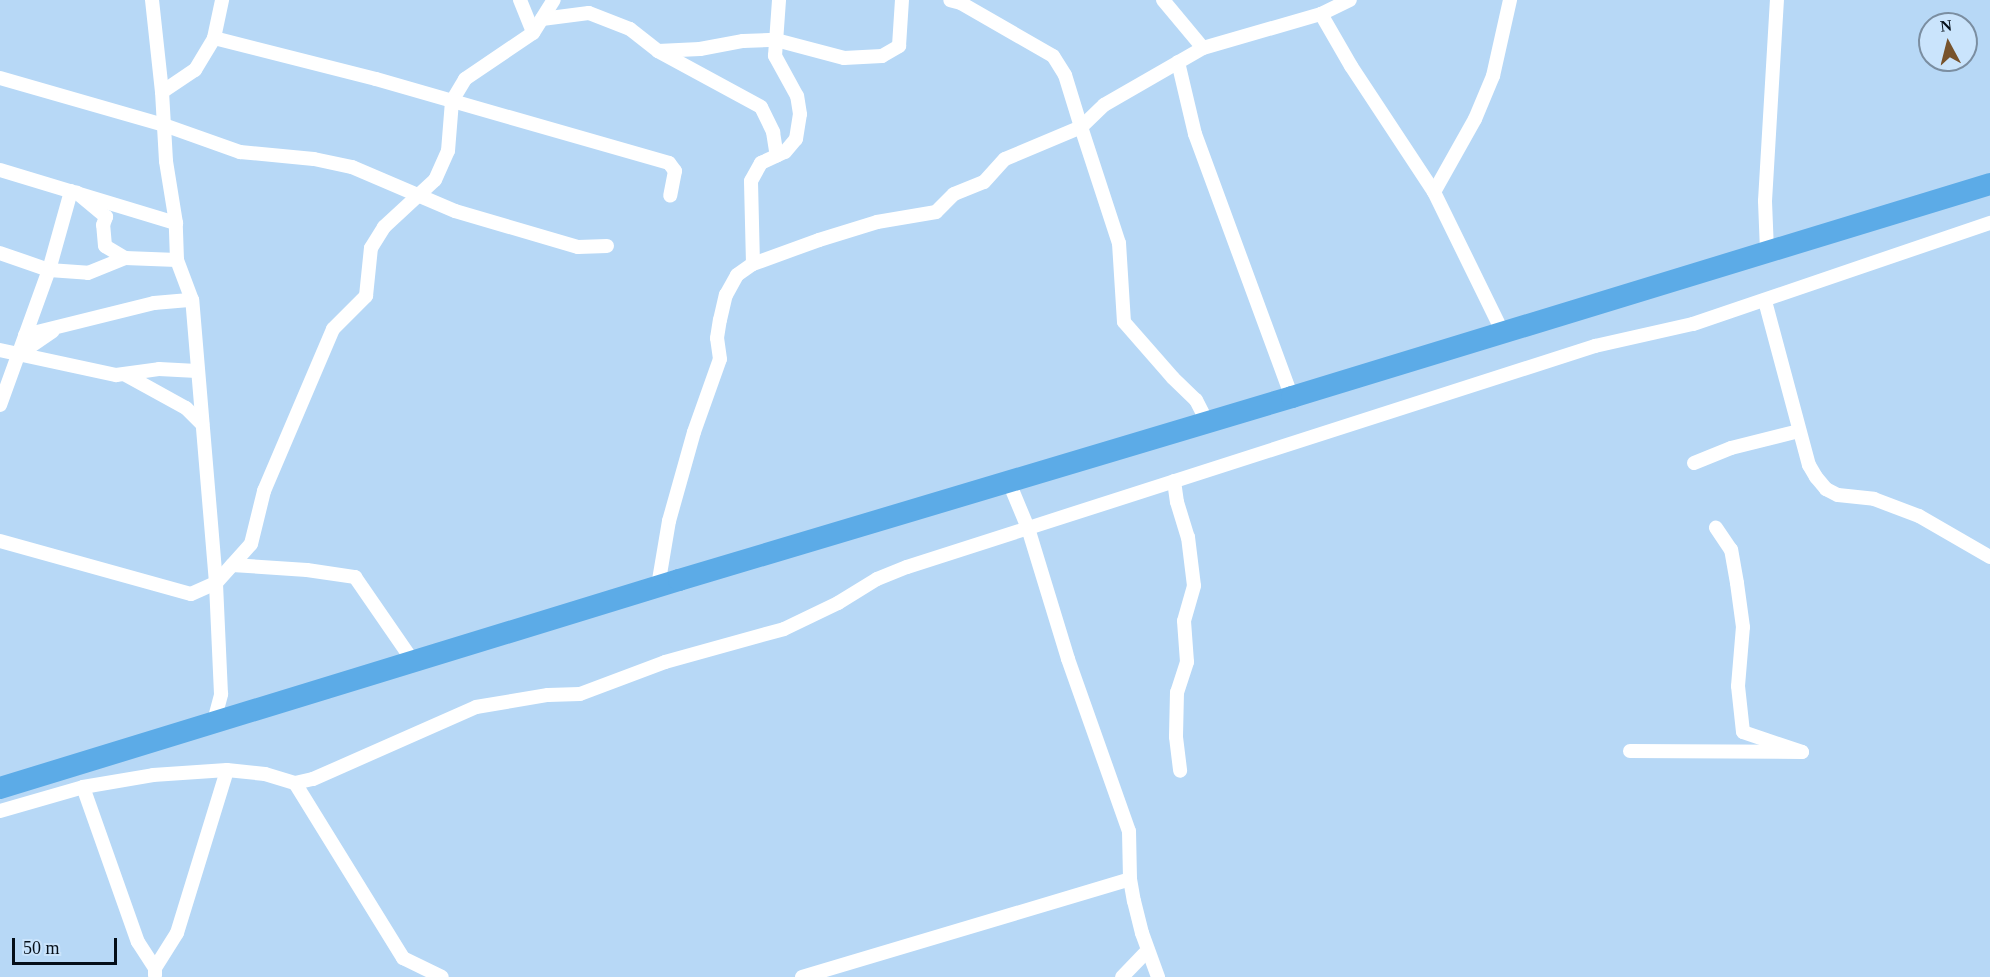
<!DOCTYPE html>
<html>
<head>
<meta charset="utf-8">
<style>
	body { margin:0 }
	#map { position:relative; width:1990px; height:977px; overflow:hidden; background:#b7d8f6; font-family:Georgia,serif }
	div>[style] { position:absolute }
	.minor>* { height:14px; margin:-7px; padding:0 7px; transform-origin:7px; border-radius:7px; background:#fff }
	.trunk>* { height:22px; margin:-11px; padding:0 11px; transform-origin:11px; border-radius:11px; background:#5cabe7 }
	span { translate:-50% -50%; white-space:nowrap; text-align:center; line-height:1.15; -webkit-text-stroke:5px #cae4fc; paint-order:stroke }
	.north { position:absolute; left:1918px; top:12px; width:60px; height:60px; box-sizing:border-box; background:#cae4fc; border:2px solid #7b8ea1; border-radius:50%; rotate:353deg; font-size:16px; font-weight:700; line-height:24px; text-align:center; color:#040e18 }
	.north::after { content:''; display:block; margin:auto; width:21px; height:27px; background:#77532d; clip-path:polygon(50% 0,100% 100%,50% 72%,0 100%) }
	.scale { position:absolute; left:12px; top:938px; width:105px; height:27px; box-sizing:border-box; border:3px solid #040e18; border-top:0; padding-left:8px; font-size:18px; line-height:21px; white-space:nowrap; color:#040e18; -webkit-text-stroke:4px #cae4fc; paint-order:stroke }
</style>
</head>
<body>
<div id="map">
	<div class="minor">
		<div style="left:520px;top:0;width:35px;rotate:68deg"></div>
		<div style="left:1163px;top:0;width:62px;rotate:50.2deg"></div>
		<div style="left:1203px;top:48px;width:123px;rotate:-16.1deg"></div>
		<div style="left:1321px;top:14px;width:60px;rotate:60deg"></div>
		<div style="left:1351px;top:66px;width:151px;rotate:56.6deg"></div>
		<div style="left:1434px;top:192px;width:157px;rotate:63.9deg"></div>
		<div style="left:1321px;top:14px;width:32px;rotate:-26deg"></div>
		<div style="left:542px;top:19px;width:47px;rotate:-7.3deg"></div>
		<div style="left:589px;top:13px;width:44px;rotate:21.3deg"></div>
		<div style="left:630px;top:29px;width:36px;rotate:38deg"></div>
		<div style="left:658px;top:51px;width:42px;rotate:-2.7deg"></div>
		<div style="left:700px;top:49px;width:44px;rotate:-10.5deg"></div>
		<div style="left:743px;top:41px;width:33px;rotate:-2deg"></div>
		<div style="left:776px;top:40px;width:70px;rotate:14.8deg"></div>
		<div style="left:844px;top:58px;width:38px;rotate:-3deg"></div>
		<div style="left:882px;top:56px;width:20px;rotate:-30deg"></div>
		<div style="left:899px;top:46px;width:46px;rotate:-86.3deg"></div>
		<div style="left:214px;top:38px;width:167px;rotate:14.2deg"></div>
		<div style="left:376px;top:79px;width:305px;rotate:16deg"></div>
		<div style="left:669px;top:163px;width:10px;rotate:53deg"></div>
		<div style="left:675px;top:171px;width:25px;rotate:101deg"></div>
		<div style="left:1203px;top:48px;width:114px;rotate:150.1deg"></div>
		<div style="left:1104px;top:105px;width:32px;rotate:136deg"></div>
		<div style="left:1081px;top:127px;width:122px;rotate:71.9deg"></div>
		<div style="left:1119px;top:243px;width:79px;rotate:86.4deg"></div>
		<div style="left:1124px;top:322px;width:74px;rotate:48.8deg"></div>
		<div style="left:1173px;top:378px;width:32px;rotate:44deg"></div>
		<div style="left:1196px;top:400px;width:25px;rotate:63deg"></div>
		<div style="left:658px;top:51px;width:117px;rotate:28.5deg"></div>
		<div style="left:761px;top:107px;width:28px;rotate:64deg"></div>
		<div style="left:773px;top:132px;width:24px;rotate:81deg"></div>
		<div style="left:1178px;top:62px;width:74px;rotate:76.7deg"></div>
		<div style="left:1195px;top:134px;width:280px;rotate:69.8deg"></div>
		<div style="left:0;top:78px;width:171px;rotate:16deg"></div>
		<div style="left:164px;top:125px;width:81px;rotate:19.6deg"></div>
		<div style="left:240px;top:152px;width:74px;rotate:5.4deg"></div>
		<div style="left:314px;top:159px;width:39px;rotate:12deg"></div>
		<div style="left:352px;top:167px;width:112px;rotate:23.1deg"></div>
		<div style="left:455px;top:211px;width:128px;rotate:16.3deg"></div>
		<div style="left:578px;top:247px;width:29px;rotate:-2deg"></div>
		<div style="left:162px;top:92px;width:40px;rotate:-34deg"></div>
		<div style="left:195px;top:70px;width:37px;rotate:-59deg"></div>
		<div style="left:214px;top:38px;width:39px;rotate:-78deg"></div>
		<div style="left:0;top:170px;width:184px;rotate:16.8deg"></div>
		<div style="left:1434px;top:192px;width:84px;rotate:-60.7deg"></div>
		<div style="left:1475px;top:119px;width:47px;rotate:-67.3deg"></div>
		<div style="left:1493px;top:76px;width:78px;rotate:-77.4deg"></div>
		<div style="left:1767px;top:251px;width:50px;rotate:-92.3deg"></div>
		<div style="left:1765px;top:201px;width:201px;rotate:-86.6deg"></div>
		<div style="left:0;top:253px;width:52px;rotate:19.1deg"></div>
		<div style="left:49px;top:270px;width:39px;rotate:4deg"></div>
		<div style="left:88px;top:273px;width:40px;rotate:-22deg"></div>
		<div style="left:125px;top:258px;width:23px;rotate:-149deg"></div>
		<div style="left:105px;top:246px;width:21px;rotate:-95deg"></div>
		<div style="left:103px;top:225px;width:9px;rotate:-69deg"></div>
		<div style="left:106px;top:217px;width:38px;rotate:-140deg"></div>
		<div style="left:125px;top:258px;width:52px;rotate:2.2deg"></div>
		<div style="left:753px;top:264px;width:83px;rotate:-91.4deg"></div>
		<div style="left:751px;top:181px;width:21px;rotate:-61deg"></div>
		<div style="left:761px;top:163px;width:26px;rotate:-25deg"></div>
		<div style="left:785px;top:152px;width:17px;rotate:-50deg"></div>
		<div style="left:796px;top:139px;width:25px;rotate:-81deg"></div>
		<div style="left:800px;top:114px;width:18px;rotate:-99deg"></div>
		<div style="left:797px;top:96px;width:46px;rotate:-118.8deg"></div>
		<div style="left:775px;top:56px;width:56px;rotate:-85.9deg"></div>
		<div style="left:1765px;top:301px;width:170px;rotate:75deg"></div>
		<div style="left:1809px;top:465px;width:14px;rotate:60deg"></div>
		<div style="left:1816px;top:477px;width:16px;rotate:50deg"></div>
		<div style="left:1826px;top:489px;width:13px;rotate:27deg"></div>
		<div style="left:1838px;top:495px;width:36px;rotate:6deg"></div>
		<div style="left:1874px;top:499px;width:48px;rotate:20.7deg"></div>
		<div style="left:1919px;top:516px;width:82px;rotate:30deg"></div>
		<div style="left:25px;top:335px;width:133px;rotate:-13.9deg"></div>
		<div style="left:154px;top:303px;width:38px;rotate:-5deg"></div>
		<div style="left:0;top:350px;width:119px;rotate:12.2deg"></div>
		<div style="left:116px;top:375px;width:43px;rotate:-7.9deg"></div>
		<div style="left:159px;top:369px;width:38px;rotate:3deg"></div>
		<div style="left:18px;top:355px;width:42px;rotate:-34.4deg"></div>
		<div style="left:126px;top:375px;width:68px;rotate:28.8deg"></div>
		<div style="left:186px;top:408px;width:23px;rotate:45deg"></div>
		<div style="left:0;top:405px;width:144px;rotate:-70.1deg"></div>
		<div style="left:49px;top:270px;width:82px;rotate:-74.4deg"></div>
		<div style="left:1694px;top:463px;width:40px;rotate:-22deg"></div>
		<div style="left:1731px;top:448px;width:70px;rotate:-14deg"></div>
		<div style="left:1008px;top:480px;width:52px;rotate:67.4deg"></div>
		<div style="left:1028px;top:528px;width:137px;rotate:73deg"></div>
		<div style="left:1068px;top:659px;width:182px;rotate:70.5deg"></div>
		<div style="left:1129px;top:831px;width:48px;rotate:88.8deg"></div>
		<div style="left:1130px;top:879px;width:22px;rotate:80deg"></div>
		<div style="left:1134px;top:901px;width:33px;rotate:76deg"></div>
		<div style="left:1142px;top:933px;width:47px;rotate:70deg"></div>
		<div style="left:1174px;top:481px;width:21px;rotate:82deg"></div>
		<div style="left:1177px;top:502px;width:37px;rotate:73deg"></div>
		<div style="left:1188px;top:537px;width:49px;rotate:83deg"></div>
		<div style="left:1194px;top:586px;width:36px;rotate:106deg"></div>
		<div style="left:1184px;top:621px;width:41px;rotate:85.8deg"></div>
		<div style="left:1187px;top:662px;width:32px;rotate:108deg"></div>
		<div style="left:1177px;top:692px;width:45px;rotate:91.3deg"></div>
		<div style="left:1176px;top:737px;width:34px;rotate:83deg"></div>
		<div style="left:0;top:541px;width:198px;rotate:15.5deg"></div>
		<div style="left:191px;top:594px;width:27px;rotate:-24deg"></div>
		<div style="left:216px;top:583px;width:284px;rotate:-94.8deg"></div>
		<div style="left:192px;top:300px;width:43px;rotate:-110.6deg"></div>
		<div style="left:177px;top:260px;width:37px;rotate:-92deg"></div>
		<div style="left:176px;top:223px;width:63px;rotate:-99.2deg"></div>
		<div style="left:166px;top:161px;width:69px;rotate:-93.3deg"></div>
		<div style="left:162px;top:92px;width:93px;rotate:-96.2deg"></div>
		<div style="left:232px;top:565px;width:75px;rotate:3.8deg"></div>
		<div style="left:307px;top:570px;width:49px;rotate:8.3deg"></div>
		<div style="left:355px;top:577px;width:102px;rotate:55.4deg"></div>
		<div style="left:658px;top:586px;width:66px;rotate:-80.4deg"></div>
		<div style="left:669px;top:521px;width:92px;rotate:-74.3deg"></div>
		<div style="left:694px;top:432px;width:77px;rotate:-70.4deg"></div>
		<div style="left:720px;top:359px;width:21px;rotate:-98deg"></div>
		<div style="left:717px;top:338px;width:18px;rotate:-81deg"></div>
		<div style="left:720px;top:320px;width:26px;rotate:-77deg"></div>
		<div style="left:726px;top:295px;width:23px;rotate:-61deg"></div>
		<div style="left:737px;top:275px;width:19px;rotate:-35deg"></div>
		<div style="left:753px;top:264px;width:70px;rotate:-20deg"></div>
		<div style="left:819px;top:240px;width:61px;rotate:-17.2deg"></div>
		<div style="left:877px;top:222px;width:60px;rotate:-9.6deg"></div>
		<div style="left:936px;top:212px;width:25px;rotate:-45deg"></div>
		<div style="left:954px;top:194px;width:32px;rotate:-22deg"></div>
		<div style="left:984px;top:182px;width:31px;rotate:-48deg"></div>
		<div style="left:1005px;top:159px;width:82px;rotate:-22.8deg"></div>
		<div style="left:1081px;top:127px;width:54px;rotate:-107.1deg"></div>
		<div style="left:1065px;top:75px;width:22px;rotate:-122deg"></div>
		<div style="left:1053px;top:56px;width:106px;rotate:-150.1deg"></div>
		<div style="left:961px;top:3px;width:11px;rotate:-165deg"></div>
		<div style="left:214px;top:721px;width:28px;rotate:-75deg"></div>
		<div style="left:221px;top:694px;width:111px;rotate:-92.6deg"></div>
		<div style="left:216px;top:583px;width:52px;rotate:-48.1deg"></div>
		<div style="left:251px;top:544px;width:55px;rotate:-76.2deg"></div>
		<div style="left:264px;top:491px;width:176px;rotate:-66.9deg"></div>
		<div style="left:333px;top:329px;width:47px;rotate:-45deg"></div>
		<div style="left:366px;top:296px;width:48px;rotate:-84.1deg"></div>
		<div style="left:371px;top:248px;width:25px;rotate:-58deg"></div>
		<div style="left:384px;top:227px;width:69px;rotate:-42.7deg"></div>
		<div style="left:435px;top:180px;width:32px;rotate:-66deg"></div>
		<div style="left:448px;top:151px;width:50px;rotate:-85.4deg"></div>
		<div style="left:452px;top:101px;width:26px;rotate:-59deg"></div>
		<div style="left:465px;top:79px;width:82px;rotate:-34.1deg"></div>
		<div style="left:533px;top:33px;width:39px;rotate:-58deg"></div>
		<div style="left:1630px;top:751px;width:172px;rotate:0.3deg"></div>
		<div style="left:1802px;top:752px;width:62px;rotate:-161.3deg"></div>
		<div style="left:1743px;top:732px;width:46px;rotate:-96.2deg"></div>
		<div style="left:1738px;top:686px;width:59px;rotate:-85.2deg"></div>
		<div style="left:1743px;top:627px;width:44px;rotate:-97.8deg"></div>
		<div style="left:1737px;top:583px;width:34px;rotate:-100deg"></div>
		<div style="left:1731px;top:550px;width:27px;rotate:-124deg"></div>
		<div style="left:295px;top:783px;width:206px;rotate:58.3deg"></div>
		<div style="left:403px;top:958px;width:43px;rotate:26deg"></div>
		<div style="left:83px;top:787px;width:164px;rotate:70.5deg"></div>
		<div style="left:138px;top:942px;width:31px;rotate:57deg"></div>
		<div style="left:155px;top:968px;width:7px;rotate:90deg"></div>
		<div style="left:0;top:811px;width:86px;rotate:-16.1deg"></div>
		<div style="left:83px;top:787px;width:71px;rotate:-9.7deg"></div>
		<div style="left:153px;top:775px;width:74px;rotate:-3.9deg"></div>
		<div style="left:227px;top:770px;width:38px;rotate:6deg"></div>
		<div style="left:265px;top:774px;width:31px;rotate:17deg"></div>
		<div style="left:295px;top:783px;width:18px;rotate:-13deg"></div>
		<div style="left:313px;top:779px;width:178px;rotate:-23.8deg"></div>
		<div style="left:476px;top:707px;width:73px;rotate:-9.5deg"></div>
		<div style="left:548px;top:695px;width:32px;rotate:-2deg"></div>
		<div style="left:580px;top:694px;width:91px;rotate:-20.6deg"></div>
		<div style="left:665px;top:662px;width:123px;rotate:-15.5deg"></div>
		<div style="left:784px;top:629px;width:60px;rotate:-25.7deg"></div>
		<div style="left:838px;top:603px;width:46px;rotate:-31.6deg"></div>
		<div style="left:877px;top:579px;width:32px;rotate:-22deg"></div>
		<div style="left:907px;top:567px;width:723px;rotate:-17.81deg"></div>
		<div style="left:1595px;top:346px;width:100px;rotate:-12.7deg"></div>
		<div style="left:1693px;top:324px;width:314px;rotate:-18.8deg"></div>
		<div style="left:155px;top:968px;width:41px;rotate:-57.8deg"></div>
		<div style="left:177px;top:933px;width:170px;rotate:-72.9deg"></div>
		<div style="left:802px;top:977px;width:342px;rotate:-16.6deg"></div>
		<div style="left:1122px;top:977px;width:37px;rotate:-46deg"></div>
	</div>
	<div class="trunk">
		<div style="left:0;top:788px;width:710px;rotate:-17.03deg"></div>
		<div style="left:679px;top:580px;width:640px;rotate:-16.62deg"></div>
		<div style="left:1292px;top:397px;width:730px;rotate:-16.97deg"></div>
	</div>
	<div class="north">N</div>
	<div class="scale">50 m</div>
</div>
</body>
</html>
